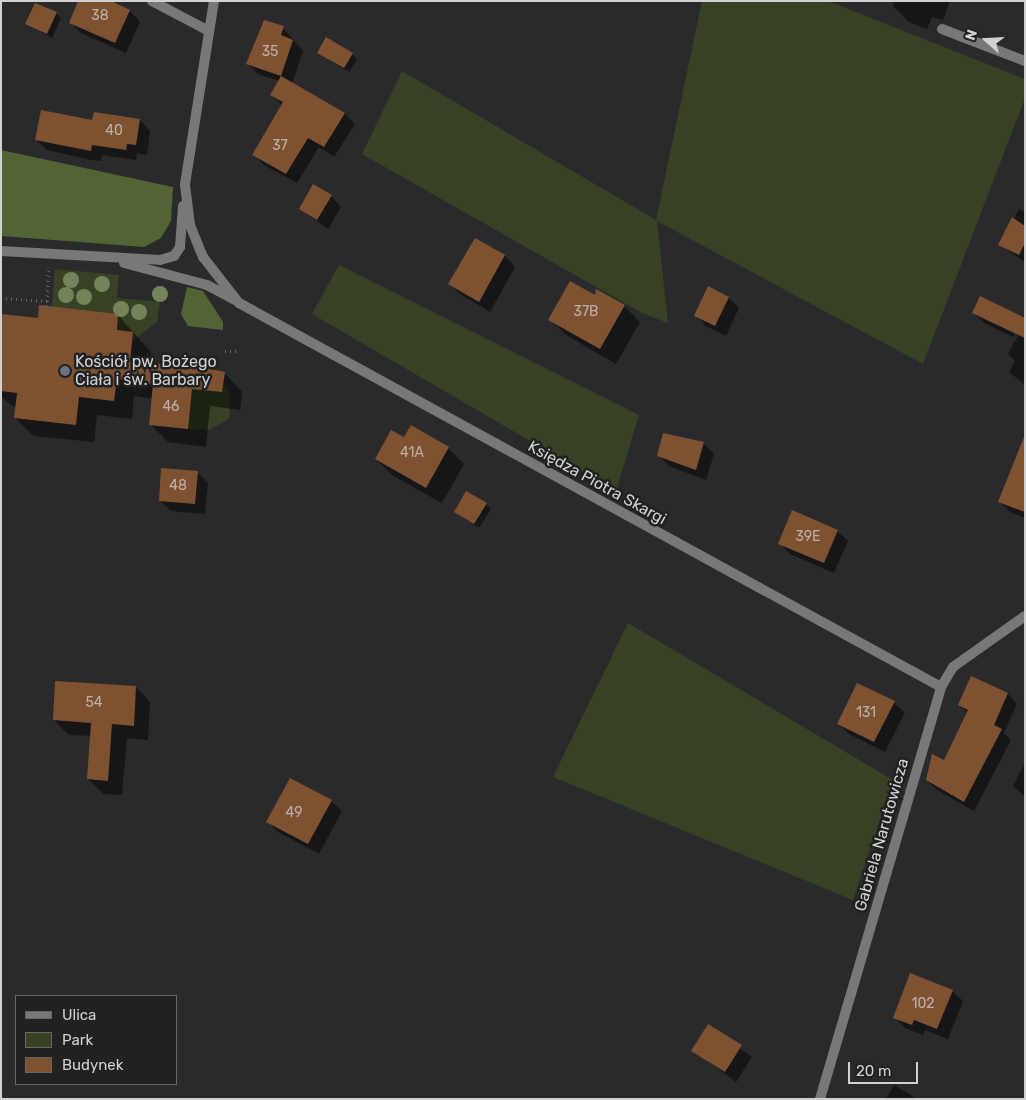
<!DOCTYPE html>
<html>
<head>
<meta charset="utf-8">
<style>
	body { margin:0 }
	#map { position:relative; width:1026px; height:1100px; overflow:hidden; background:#2a2a2d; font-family:Rubik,sans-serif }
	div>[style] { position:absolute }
	.green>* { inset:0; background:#374225 }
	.forest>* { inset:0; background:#526433 }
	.shadow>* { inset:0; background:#0007 }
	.building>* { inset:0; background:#7e5231 }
	.path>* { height:3px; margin-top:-1.5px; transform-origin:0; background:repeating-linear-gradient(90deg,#67676a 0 1px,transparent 0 5px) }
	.service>* { height:10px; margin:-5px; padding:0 5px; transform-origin:5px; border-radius:5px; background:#787876 }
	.minor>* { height:10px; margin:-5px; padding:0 5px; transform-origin:5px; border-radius:5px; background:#787876 }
	.trees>* { width:16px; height:16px; margin:-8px; border-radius:50%; background:#73845b }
	.dots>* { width:14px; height:14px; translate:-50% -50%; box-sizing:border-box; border:2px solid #202123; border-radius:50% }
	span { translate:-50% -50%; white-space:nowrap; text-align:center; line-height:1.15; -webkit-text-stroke:5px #202123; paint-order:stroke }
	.number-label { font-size:14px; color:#bcb1aa }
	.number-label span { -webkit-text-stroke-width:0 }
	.poi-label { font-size:16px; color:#d1d1d3 }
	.left { translate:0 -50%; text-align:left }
	.street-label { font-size:16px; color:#d1d1d3 }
	.frame { position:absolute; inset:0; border:2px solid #d1d1d3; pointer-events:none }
	.legend { position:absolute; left:15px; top:995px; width:162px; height:90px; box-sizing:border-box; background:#202123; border:1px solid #676769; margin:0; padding:6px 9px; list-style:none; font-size:15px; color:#d1d1d3 }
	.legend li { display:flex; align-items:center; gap:10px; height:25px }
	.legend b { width:25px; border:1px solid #676769 }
	.north { position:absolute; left:961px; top:15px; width:50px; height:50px; -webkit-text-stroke:4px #202123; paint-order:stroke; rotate:289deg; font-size:14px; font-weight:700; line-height:20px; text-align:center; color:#d1d1d3 }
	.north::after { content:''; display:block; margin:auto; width:18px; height:22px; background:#d1d1d3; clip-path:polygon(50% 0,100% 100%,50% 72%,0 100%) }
	.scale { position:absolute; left:848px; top:1062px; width:70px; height:22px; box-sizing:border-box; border:2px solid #d1d1d3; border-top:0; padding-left:6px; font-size:15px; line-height:18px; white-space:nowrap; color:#d1d1d3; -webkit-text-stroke:4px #202123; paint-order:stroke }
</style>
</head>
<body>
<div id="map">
	<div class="green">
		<div style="clip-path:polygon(702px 1px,828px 1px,1025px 79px,1025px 98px,923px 364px,657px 221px,668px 323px,642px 313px,362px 154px,402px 71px,656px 220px)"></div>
		<div style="clip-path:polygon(339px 265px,639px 415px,616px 491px,312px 314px)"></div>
		<div style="clip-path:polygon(55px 269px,119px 275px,117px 298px,160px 302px,157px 322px,132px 341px,133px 332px,117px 330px,118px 314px,52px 307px)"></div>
		<div style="clip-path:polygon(223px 386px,228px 387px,230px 417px,227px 420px,209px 430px,188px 429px,192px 389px,222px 392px)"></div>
		<div style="clip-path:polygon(628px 623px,893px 780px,853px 900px,553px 777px)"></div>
	</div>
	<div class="forest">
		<div style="clip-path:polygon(1px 150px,173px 187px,171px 221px,161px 238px,144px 247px,1px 236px)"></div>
		<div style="clip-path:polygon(187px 287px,203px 291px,223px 322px,223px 330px,188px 326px,181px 314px)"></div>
	</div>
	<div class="shadow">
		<div style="clip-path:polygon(108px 1px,130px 11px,140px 22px,126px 53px,81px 33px,70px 22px)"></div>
		<div style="clip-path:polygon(895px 1px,950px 1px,943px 20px,932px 17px,927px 29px,909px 22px,893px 6px)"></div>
		<div style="clip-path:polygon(56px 13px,61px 18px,52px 38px,27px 24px)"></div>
		<div style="clip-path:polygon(283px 28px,303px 51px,292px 84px,345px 114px,355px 124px,334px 157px,319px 147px,297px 183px,264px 165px,254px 154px,282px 105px,272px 95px,279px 81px,258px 74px,248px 64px)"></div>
		<div style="clip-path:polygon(318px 53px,352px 54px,357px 59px,349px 72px)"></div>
		<div style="clip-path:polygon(140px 120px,150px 131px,147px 155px,137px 153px,136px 160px,102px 155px,101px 161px,91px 160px,47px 150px,36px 140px,93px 122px)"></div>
		<div style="clip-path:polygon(331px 196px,341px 207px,328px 229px,300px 209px)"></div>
		<div style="clip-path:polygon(1019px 209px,1025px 212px,1025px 262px,1000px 245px)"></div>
		<div style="clip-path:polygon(475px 239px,505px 256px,515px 267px,490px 312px,460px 294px,450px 284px)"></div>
		<div style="clip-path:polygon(596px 297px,624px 306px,640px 322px,616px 364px,566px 335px,550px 319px)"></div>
		<div style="clip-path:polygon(729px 298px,739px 308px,726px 336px,706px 326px,696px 315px)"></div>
		<div style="clip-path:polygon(974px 313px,1020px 322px,1013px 337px,984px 323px)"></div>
		<div style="clip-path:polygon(118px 315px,151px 352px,149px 364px,224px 373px,242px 392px,240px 410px,210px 406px,206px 447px,168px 442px,150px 424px,153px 399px,134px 396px,132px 419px,97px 415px,94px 442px,33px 436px,15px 418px,16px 408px,1px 397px,1px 325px)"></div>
		<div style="clip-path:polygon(1019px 334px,1025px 337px,1025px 385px,1009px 372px,1015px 361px,1008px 354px)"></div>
		<div style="clip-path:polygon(411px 427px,448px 448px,464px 464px,442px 503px,392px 475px,376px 459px,405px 439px)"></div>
		<div style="clip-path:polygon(703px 443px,714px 454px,706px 480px,669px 466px,658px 455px)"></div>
		<div style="clip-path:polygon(1025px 461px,1025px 518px,1010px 512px,999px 501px)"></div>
		<div style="clip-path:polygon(197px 472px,208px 483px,205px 514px,171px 511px,160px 501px)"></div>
		<div style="clip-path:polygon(486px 504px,491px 509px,479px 528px,455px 512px)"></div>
		<div style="clip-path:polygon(837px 531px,848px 541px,834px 573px,790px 554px,780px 544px)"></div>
		<div style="clip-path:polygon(972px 678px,1008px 694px,1017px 704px,1004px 733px,1011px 740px,974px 811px,937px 790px,927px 780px,945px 762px,968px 713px,959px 705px)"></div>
		<div style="clip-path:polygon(136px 687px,150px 702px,148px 740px,127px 738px,122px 795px,103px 794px,88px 779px,92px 736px,69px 735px,54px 720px)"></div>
		<div style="clip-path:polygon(894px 703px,905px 713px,885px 752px,849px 734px,838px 723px)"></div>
		<div style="clip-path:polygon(1025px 763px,1025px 797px,1013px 786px)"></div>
		<div style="clip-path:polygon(331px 801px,342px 811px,319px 854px,278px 832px,268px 822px)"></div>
		<div style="clip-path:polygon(952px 991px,963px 1001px,948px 1039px,925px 1030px,923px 1035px,905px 1028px,895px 1017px)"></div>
		<div style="clip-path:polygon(708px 1026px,752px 1057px,736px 1082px,693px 1050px)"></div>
		<div style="clip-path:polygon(894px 1085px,911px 1095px,915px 1099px,886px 1099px)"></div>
	</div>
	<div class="building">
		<div style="clip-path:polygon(78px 1px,111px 1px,130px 10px,115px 43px,69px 23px)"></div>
		<div style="clip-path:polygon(35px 3px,57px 12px,47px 34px,25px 24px)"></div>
		<div style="clip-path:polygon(264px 20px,284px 26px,281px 35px,293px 40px,281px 76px,246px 64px)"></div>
		<div style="clip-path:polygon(326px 37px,353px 53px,344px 68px,317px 53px)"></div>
		<div style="clip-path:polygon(281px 76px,345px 113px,324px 147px,308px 138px,286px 174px,252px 155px,283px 102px,270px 95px)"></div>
		<div style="clip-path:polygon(41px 110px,92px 120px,94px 112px,140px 119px,136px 145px,127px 144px,126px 150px,92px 145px,91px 151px,35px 140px)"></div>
		<div style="clip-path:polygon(313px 184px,332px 195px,317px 220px,299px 209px)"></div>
		<div style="clip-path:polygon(1012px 217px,1025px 226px,1025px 243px,1019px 255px,998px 245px)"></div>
		<div style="clip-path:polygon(475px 238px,505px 255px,479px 302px,448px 284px)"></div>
		<div style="clip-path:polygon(570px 281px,595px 295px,596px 289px,625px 305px,600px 349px,548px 320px)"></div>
		<div style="clip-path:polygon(708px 286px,729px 297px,715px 326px,694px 316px)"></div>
		<div style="clip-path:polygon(980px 296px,1025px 318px,1025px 338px,972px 313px)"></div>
		<div style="clip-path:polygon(39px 305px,118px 314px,117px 330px,133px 332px,130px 362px,196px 366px,225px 372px,222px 392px,192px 389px,188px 429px,149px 425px,153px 384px,117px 379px,114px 401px,79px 397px,76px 425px,14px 418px,17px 393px,1px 391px,1px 314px,38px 318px)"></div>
		<div style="clip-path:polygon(411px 425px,449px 447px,426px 488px,375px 459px,391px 430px,404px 437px)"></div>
		<div style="clip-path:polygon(663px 433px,704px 442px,696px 470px,657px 456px)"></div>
		<div style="clip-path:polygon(1024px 437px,1025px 437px,1025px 512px,998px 502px)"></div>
		<div style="clip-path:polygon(161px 468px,198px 471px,195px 504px,159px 501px)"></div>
		<div style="clip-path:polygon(466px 491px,487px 503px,474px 524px,454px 512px)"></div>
		<div style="clip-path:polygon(792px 510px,838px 530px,824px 563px,778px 544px)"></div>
		<div style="clip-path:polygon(971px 676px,1008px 693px,994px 725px,1002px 729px,964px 802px,926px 780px,932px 754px,944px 760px,968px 710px,958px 705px)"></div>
		<div style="clip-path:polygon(55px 681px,136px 686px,134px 726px,112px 724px,108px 781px,87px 779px,91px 723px,53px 720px)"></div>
		<div style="clip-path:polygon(857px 683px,895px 701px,874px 742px,837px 724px)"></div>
		<div style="clip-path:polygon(290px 778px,332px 800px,308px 844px,266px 822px)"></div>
		<div style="clip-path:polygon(910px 973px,953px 990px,937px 1029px,914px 1020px,912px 1025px,893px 1018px)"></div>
		<div style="clip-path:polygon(708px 1024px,742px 1045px,725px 1072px,691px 1051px)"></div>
	</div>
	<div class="path">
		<div style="left:1px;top:298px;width:46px;rotate:3.7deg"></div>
		<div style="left:47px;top:306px;width:36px;rotate:-88deg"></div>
		<div style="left:225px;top:351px;width:15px"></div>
	</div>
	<div class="service">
		<div style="left:152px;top:1px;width:64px;rotate:27.8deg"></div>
		<div style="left:942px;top:29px;width:89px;rotate:21.1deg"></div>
	</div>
	<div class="minor">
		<div style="left:214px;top:1px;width:186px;rotate:99deg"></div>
		<div style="left:185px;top:185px;width:40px;rotate:82.9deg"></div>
		<div style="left:190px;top:225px;width:35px;rotate:68deg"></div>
		<div style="left:203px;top:257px;width:58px;rotate:52deg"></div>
		<div style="left:239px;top:303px;width:800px;rotate:28.68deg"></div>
		<div style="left:1px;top:251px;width:159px;rotate:3.2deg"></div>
		<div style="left:160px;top:260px;width:15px;rotate:-16deg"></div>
		<div style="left:174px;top:256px;width:11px;rotate:-56deg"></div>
		<div style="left:180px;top:247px;width:41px;rotate:-85.8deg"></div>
		<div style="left:124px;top:263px;width:86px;rotate:14.8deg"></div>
		<div style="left:207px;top:285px;width:32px;rotate:28deg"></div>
		<div style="left:820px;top:1099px;width:429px;rotate:-73.6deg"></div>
		<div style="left:941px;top:687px;width:23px;rotate:-59deg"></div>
		<div style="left:953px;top:667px;width:88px;rotate:-35.3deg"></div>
	</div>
	<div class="trees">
		<div style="left:71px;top:280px"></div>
		<div style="left:102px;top:284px"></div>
		<div style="left:160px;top:294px"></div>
		<div style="left:66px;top:295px"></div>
		<div style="left:84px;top:297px"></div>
		<div style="left:121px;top:309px"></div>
		<div style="left:139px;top:312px"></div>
	</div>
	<div class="dots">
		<div style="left:65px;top:371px;background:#6b7280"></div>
	</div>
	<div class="number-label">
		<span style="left:100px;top:16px">38</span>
		<span style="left:270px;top:52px">35</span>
		<span style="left:114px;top:131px">40</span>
		<span style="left:280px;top:146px">37</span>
		<span style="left:586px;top:312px">37B</span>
		<span style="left:171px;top:407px">46</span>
		<span style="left:412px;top:453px">41A</span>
		<span style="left:178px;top:486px">48</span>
		<span style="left:808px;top:537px">39E</span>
		<span style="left:94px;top:703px">54</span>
		<span style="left:866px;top:713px">131</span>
		<span style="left:294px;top:813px">49</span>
		<span style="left:923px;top:1004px">102</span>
	</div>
	<div class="poi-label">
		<span class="left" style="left:75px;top:371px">Kościół pw. Bożego<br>Ciała i św. Barbary</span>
	</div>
	<div class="street-label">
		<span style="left:597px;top:483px;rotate:29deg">Księdza Piotra Skargi</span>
		<span style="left:882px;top:835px;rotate:-74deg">Gabriela Narutowicza</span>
	</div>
	<div class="frame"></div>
	<ul class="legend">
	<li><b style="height:6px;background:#787876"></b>Ulica</li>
	<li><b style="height:14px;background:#374225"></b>Park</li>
	<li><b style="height:14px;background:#7e5231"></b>Budynek</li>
	</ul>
	<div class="north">N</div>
	<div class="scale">20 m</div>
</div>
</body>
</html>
